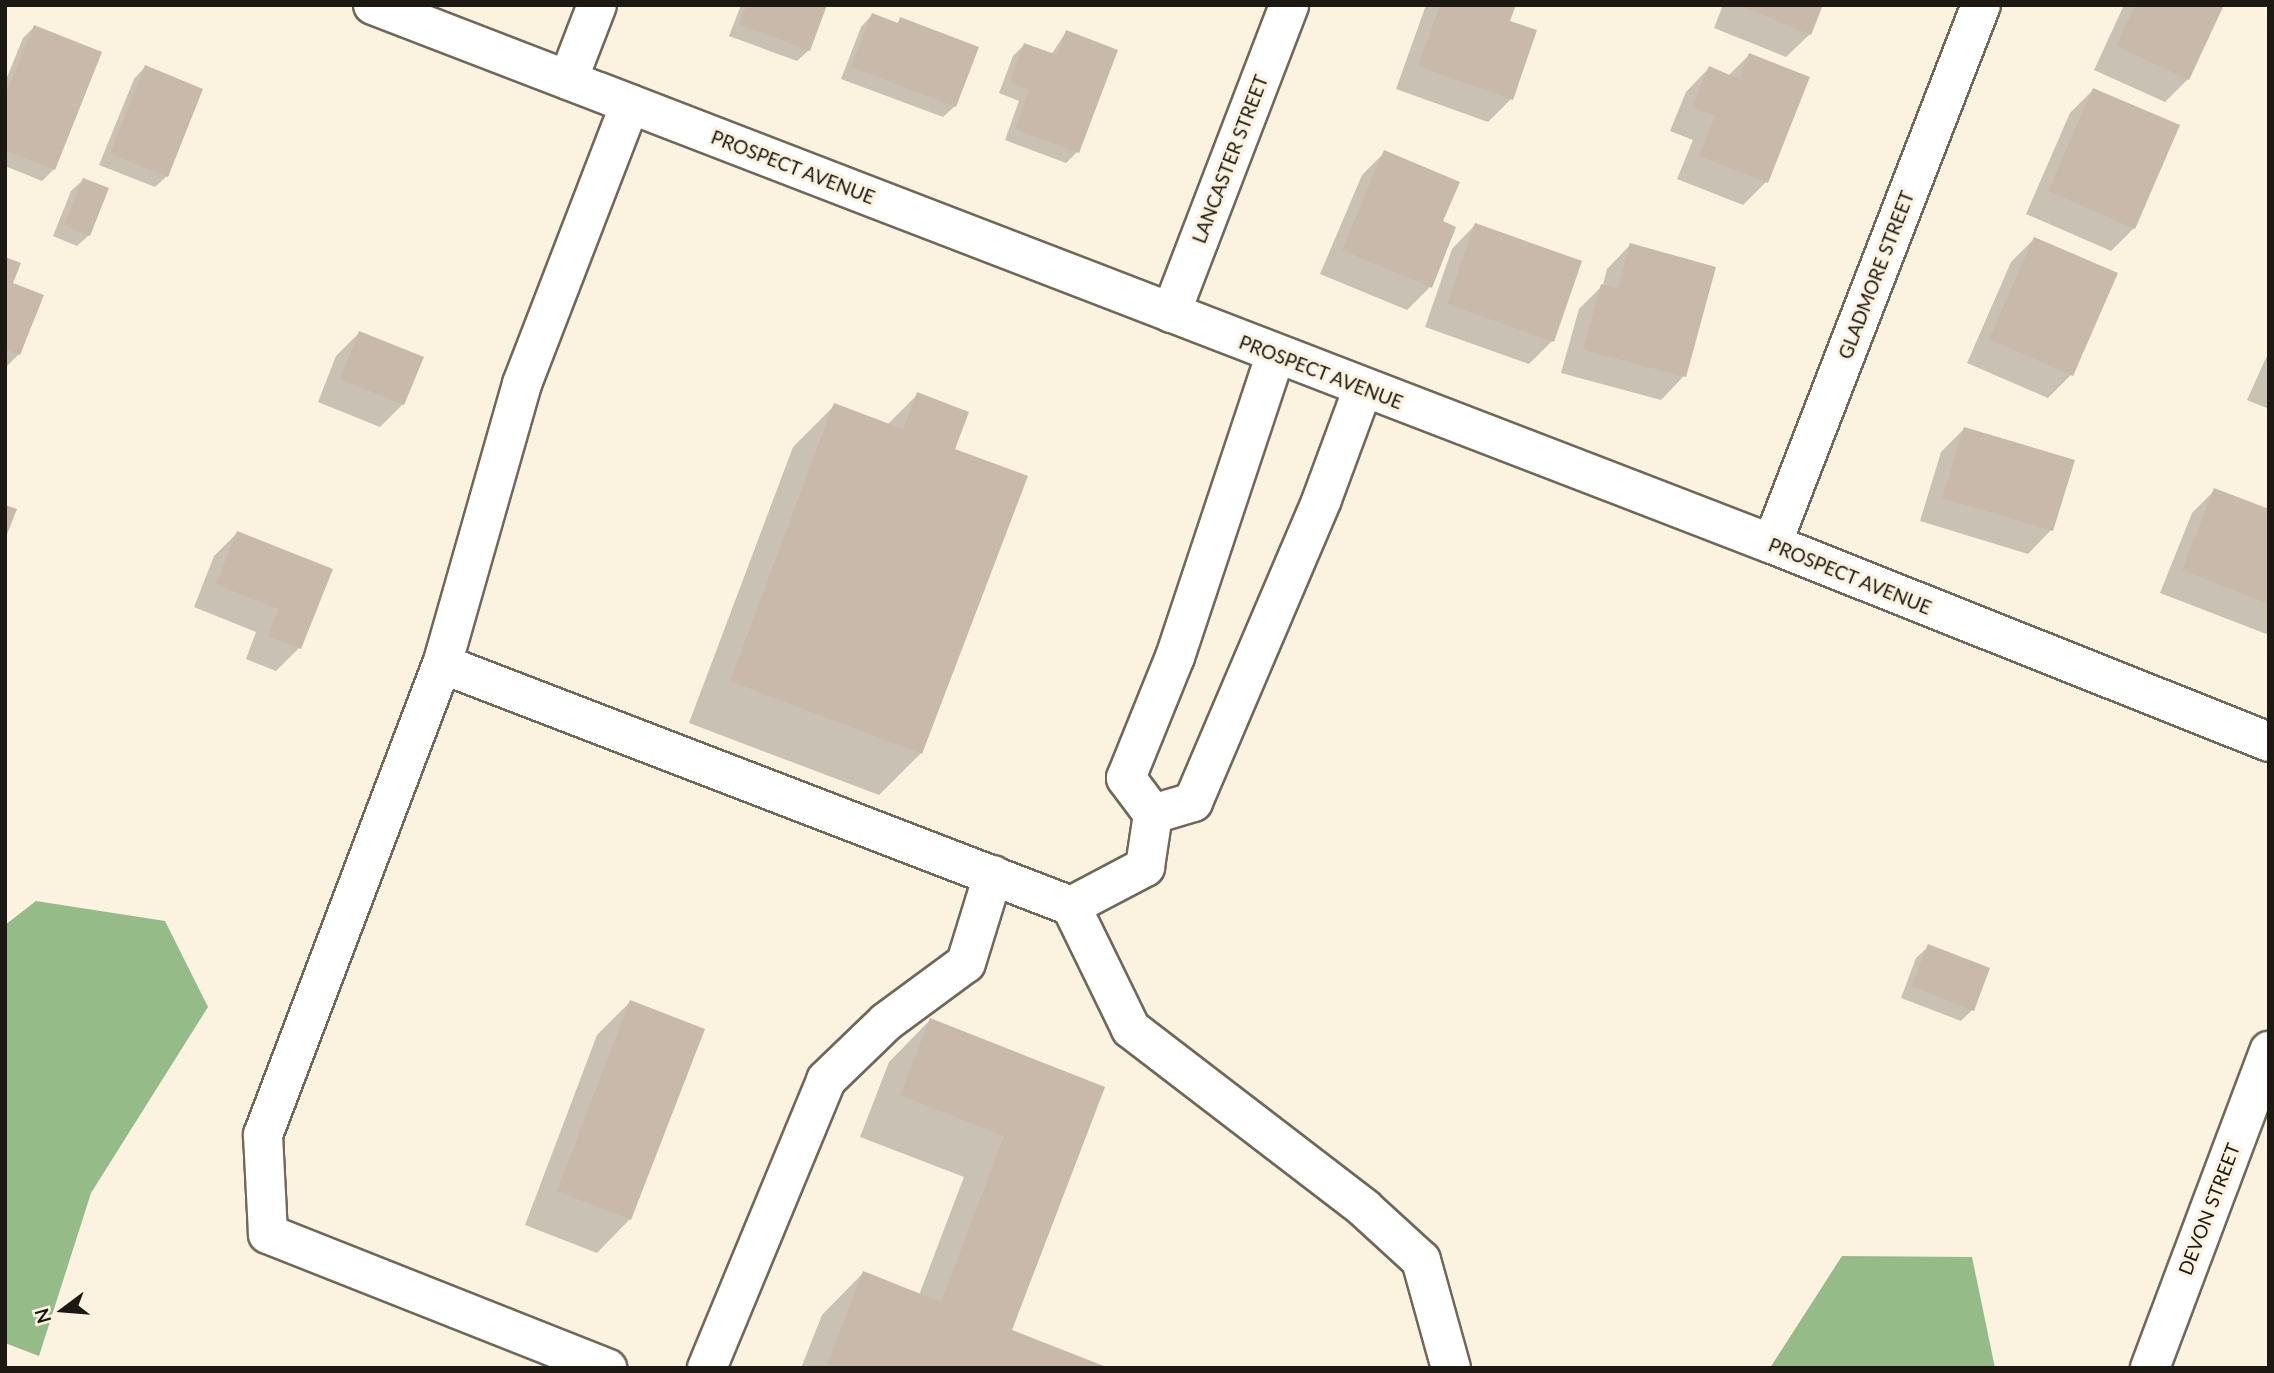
<!DOCTYPE html>
<html>
<head>
<meta charset="utf-8">
<style>
	body { margin:0 }
	#map { position:relative; width:2274px; height:1373px; overflow:hidden; background:#fcf2e0; font-family:Lato,sans-serif }
	div>[style] { position:absolute }
	.forest>* { inset:0; background:#95bb89 }
	.shadow>* { inset:0; background:#0003 }
	.building>* { inset:0; background:#c9b9ab }
	.roads { filter:drop-shadow(2px 0 #706858) drop-shadow(-2px 0 #706858) drop-shadow(0 2px #706858) drop-shadow(0 -2px #706858) }
	.minor>* { height:38px; margin:-19px; padding:0 19px; transform-origin:19px; border-radius:19px; background:#fff }
	span { translate:-50% -50%; white-space:nowrap; text-align:center; line-height:1.15; -webkit-text-stroke:6px #fcf2e0; paint-order:stroke }
	.street-label { font-size:19px; color:#1c1912 }
	.frame { position:absolute; inset:0; border:7px solid #1c1912; pointer-events:none }
	.north { position:absolute; left:28px; top:1275px; width:70px; height:70px; -webkit-text-stroke:5px #fcf2e0; paint-order:stroke; rotate:254deg; font-size:19px; font-weight:700; line-height:28px; text-align:center; color:#1c1912 }
	.north::after { content:''; display:block; margin:auto; width:24px; height:32px; background:#1c1912; clip-path:polygon(50% 0,100% 100%,50% 72%,0 100%) }
</style>
</head>
<body>
<div id="map">
	<div class="forest">
		<div style="clip-path:polygon(36px 901px,165px 921px,208px 1007px,91px 1193px,39px 1356px,5px 1343px,5px 925px)"></div>
		<div style="clip-path:polygon(1842px 1256px,1972px 1257px,1995px 1368px,1770px 1368px)"></div>
	</div>
	<div class="shadow">
		<div style="clip-path:polygon(741px 5px,825px 5px,809px 50px,797px 61px,729px 36px)"></div>
		<div style="clip-path:polygon(1426px 5px,1514px 5px,1508px 22px,1511px 99px,1488px 122px,1396px 89px)"></div>
		<div style="clip-path:polygon(1723px 5px,1821px 5px,1810px 34px,1786px 57px,1714px 28px)"></div>
		<div style="clip-path:polygon(2124px 5px,2222px 5px,2188px 79px,2165px 102px,2094px 70px)"></div>
		<div style="clip-path:polygon(872px 15px,896px 24px,901px 19px,955px 106px,943px 117px,841px 79px,861px 27px)"></div>
		<div style="clip-path:polygon(34px 27px,54px 169px,42px 181px,5px 166px,5px 82px,23px 38px)"></div>
		<div style="clip-path:polygon(1066px 32px,1077px 152px,1066px 163px,1005px 140px,1019px 101px,999px 93px,1013px 56px,1024px 45px,1051px 55px)"></div>
		<div style="clip-path:polygon(1749px 55px,1766px 182px,1743px 205px,1677px 179px,1693px 140px,1670px 131px,1686px 92px,1709px 68px,1728px 76px)"></div>
		<div style="clip-path:polygon(145px 67px,167px 176px,155px 187px,99px 165px,134px 79px)"></div>
		<div style="clip-path:polygon(2093px 90px,2134px 228px,2111px 251px,2026px 214px,2070px 113px)"></div>
		<div style="clip-path:polygon(1385px 152px,1441px 222px,1430px 287px,1407px 310px,1320px 274px,1362px 175px)"></div>
		<div style="clip-path:polygon(83px 180px,89px 235px,77px 246px,53px 236px,71px 191px)"></div>
		<div style="clip-path:polygon(1475px 225px,1552px 341px,1529px 364px,1425px 327px,1452px 249px)"></div>
		<div style="clip-path:polygon(2034px 239px,2071px 375px,2048px 398px,1967px 363px,2011px 262px)"></div>
		<div style="clip-path:polygon(1630px 245px,1684px 376px,1661px 400px,1561px 373px,1579px 309px,1603px 285px,1607px 269px)"></div>
		<div style="clip-path:polygon(5px 258px,19px 354px,5px 368px)"></div>
		<div style="clip-path:polygon(359px 333px,403px 404px,380px 427px,318px 402px,336px 356px)"></div>
		<div style="clip-path:polygon(2269px 351px,2269px 409px,2247px 400px)"></div>
		<div style="clip-path:polygon(918px 394px,953px 450px,921px 753px,879px 795px,689px 723px,793px 447px,835px 405px,887px 425px)"></div>
		<div style="clip-path:polygon(1964px 429px,2051px 530px,2028px 554px,1920px 521px,1941px 452px)"></div>
		<div style="clip-path:polygon(2215px 490px,2269px 511px,2269px 635px,2160px 593px,2192px 513px)"></div>
		<div style="clip-path:polygon(237px 533px,299px 648px,276px 671px,246px 659px,256px 632px,194px 607px,214px 556px)"></div>
		<div style="clip-path:polygon(1928px 947px,1972px 1010px,1961px 1021px,1901px 998px,1916px 958px)"></div>
		<div style="clip-path:polygon(630px 1002px,630px 1219px,597px 1253px,525px 1225px,597px 1035px)"></div>
		<div style="clip-path:polygon(930px 1020px,1103px 1088px,1010px 1331px,1104px 1368px,801px 1368px,822px 1315px,863px 1273px,919px 1295px,964px 1177px,860px 1137px,889px 1062px)"></div>
	</div>
	<div class="building">
		<div style="clip-path:polygon(747px 5px,827px 5px,810px 51px,739px 24px)"></div>
		<div style="clip-path:polygon(1440px 5px,1516px 5px,1510px 21px,1537px 30px,1513px 100px,1418px 66px)"></div>
		<div style="clip-path:polygon(1739px 5px,1823px 5px,1811px 35px)"></div>
		<div style="clip-path:polygon(2135px 5px,2224px 5px,2189px 80px,2116px 46px)"></div>
		<div style="clip-path:polygon(872px 13px,898px 23px,900px 17px,979px 47px,956px 107px,851px 67px)"></div>
		<div style="clip-path:polygon(34px 25px,102px 52px,55px 170px,5px 150px,5px 96px)"></div>
		<div style="clip-path:polygon(1066px 30px,1118px 50px,1079px 153px,1015px 129px,1029px 90px,1010px 82px,1024px 43px,1057px 55px)"></div>
		<div style="clip-path:polygon(1749px 53px,1810px 77px,1768px 183px,1699px 156px,1715px 116px,1692px 107px,1709px 66px,1739px 79px)"></div>
		<div style="clip-path:polygon(145px 65px,203px 89px,168px 177px,110px 154px)"></div>
		<div style="clip-path:polygon(2093px 88px,2180px 125px,2135px 229px,2048px 191px)"></div>
		<div style="clip-path:polygon(1384px 150px,1460px 182px,1443px 221px,1456px 227px,1432px 288px,1342px 250px)"></div>
		<div style="clip-path:polygon(83px 178px,109px 188px,90px 236px,64px 225px)"></div>
		<div style="clip-path:polygon(1475px 223px,1582px 261px,1554px 342px,1447px 304px)"></div>
		<div style="clip-path:polygon(2034px 237px,2118px 273px,2073px 376px,1989px 339px)"></div>
		<div style="clip-path:polygon(1630px 243px,1716px 267px,1686px 377px,1583px 350px,1601px 284px,1618px 288px)"></div>
		<div style="clip-path:polygon(5px 257px,21px 263px,13px 283px,44px 295px,20px 355px,5px 349px)"></div>
		<div style="clip-path:polygon(359px 331px,424px 357px,404px 405px,340px 379px)"></div>
		<div style="clip-path:polygon(917px 392px,969px 412px,955px 449px,1028px 476px,922px 754px,730px 681px,834px 403px,903px 429px)"></div>
		<div style="clip-path:polygon(1964px 427px,2075px 460px,2053px 531px,1942px 498px)"></div>
		<div style="clip-path:polygon(2214px 488px,2269px 509px,2269px 604px,2182px 570px)"></div>
		<div style="clip-path:polygon(5px 505px,17px 509px,5px 539px)"></div>
		<div style="clip-path:polygon(237px 531px,333px 569px,301px 649px,268px 636px,278px 609px,216px 584px)"></div>
		<div style="clip-path:polygon(1928px 944px,1990px 968px,1974px 1011px,1911px 986px)"></div>
		<div style="clip-path:polygon(630px 1000px,705px 1029px,631px 1220px,557px 1191px)"></div>
		<div style="clip-path:polygon(930px 1018px,1105px 1087px,1012px 1330px,1109px 1368px,826px 1368px,863px 1271px,941px 1302px,1004px 1136px,900px 1095px)"></div>
	</div>
	<div class="roads">
		<div class="minor">
			<div style="left:373px;top:5px;width:1499px;rotate:21.07deg"></div>
			<div style="left:1772px;top:544px;width:535px;rotate:21.72deg"></div>
			<div style="left:568px;top:80px;width:80px;rotate:-68.9deg"></div>
			<div style="left:630px;top:104px;width:300px;rotate:111.1deg"></div>
			<div style="left:522px;top:384px;width:291px;rotate:105.9deg"></div>
			<div style="left:442px;top:664px;width:674px;rotate:21.04deg"></div>
			<div style="left:1071px;top:906px;width:84px;rotate:-27.8deg"></div>
			<div style="left:1145px;top:867px;width:54px;rotate:-81.4deg"></div>
			<div style="left:1153px;top:814px;width:45px;rotate:-126.9deg"></div>
			<div style="left:1126px;top:778px;width:131px;rotate:-68deg"></div>
			<div style="left:1175px;top:657px;width:319px;rotate:-71.6deg"></div>
			<div style="left:1171px;top:313px;width:330px;rotate:-69deg"></div>
			<div style="left:1772px;top:544px;width:578px;rotate:-68.81deg"></div>
			<div style="left:442px;top:664px;width:504px;rotate:110.81deg"></div>
			<div style="left:263px;top:1135px;width:99px;rotate:87.1deg"></div>
			<div style="left:268px;top:1234px;width:365px;rotate:21.6deg"></div>
			<div style="left:1153px;top:814px;width:42px;rotate:-16.7deg"></div>
			<div style="left:1193px;top:802px;width:329px;rotate:-66.9deg"></div>
			<div style="left:1322px;top:499px;width:118px;rotate:-69.7deg"></div>
			<div style="left:1071px;top:906px;width:137px;rotate:64deg"></div>
			<div style="left:1131px;top:1029px;width:294px;rotate:37.5deg"></div>
			<div style="left:1364px;top:1208px;width:77px;rotate:42.4deg"></div>
			<div style="left:1421px;top:1260px;width:112px;rotate:74.5deg"></div>
			<div style="left:707px;top:1368px;width:312px;rotate:-67.5deg"></div>
			<div style="left:826px;top:1080px;width:83px;rotate:-44deg"></div>
			<div style="left:886px;top:1022px;width:99px;rotate:-36.4deg"></div>
			<div style="left:966px;top:963px;width:92px;rotate:-72.9deg"></div>
			<div style="left:2150px;top:1368px;width:339px;rotate:-69.4deg"></div>
		</div>
	</div>
	<div class="street-label">
		<span style="left:1230px;top:159px;rotate:-69deg">LANCASTER STREET</span>
		<span style="left:793px;top:167px;rotate:21deg">PROSPECT AVENUE</span>
		<span style="left:1876px;top:275px;rotate:-69deg">GLADMORE STREET</span>
		<span style="left:1321px;top:372px;rotate:21deg">PROSPECT AVENUE</span>
		<span style="left:1850px;top:576px;rotate:22deg">PROSPECT AVENUE</span>
		<span style="left:2209px;top:1209px;rotate:-69deg">DEVON STREET</span>
	</div>
	<div class="frame"></div>
	<div class="north">N</div>
</div>
</body>
</html>
